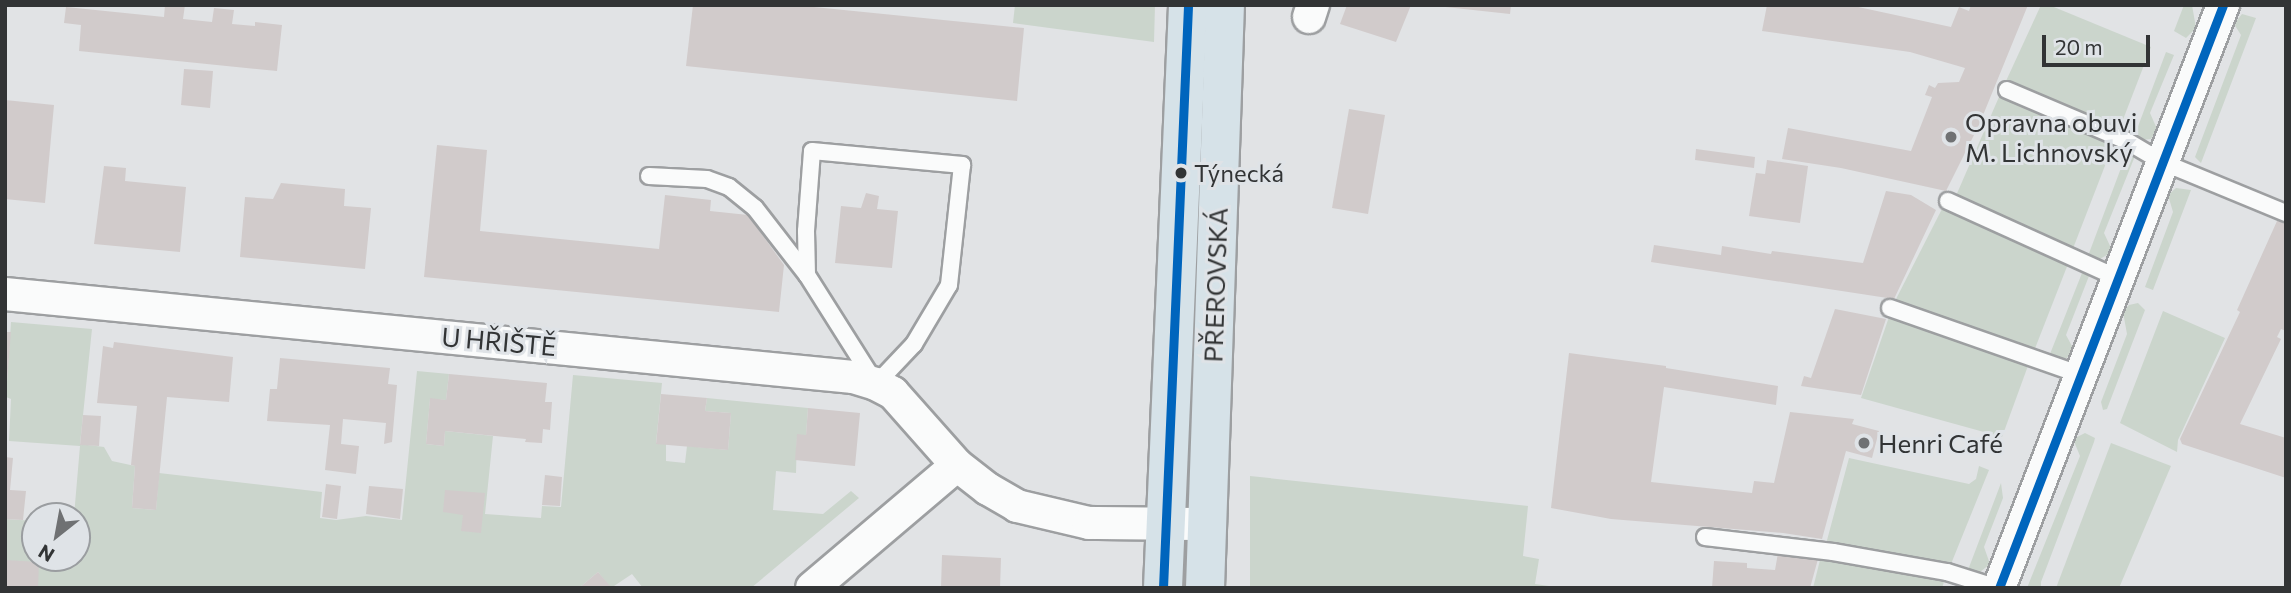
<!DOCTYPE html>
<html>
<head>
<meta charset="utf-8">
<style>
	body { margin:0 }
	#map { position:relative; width:2291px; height:593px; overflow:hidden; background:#e1e3e5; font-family:Commissioner,sans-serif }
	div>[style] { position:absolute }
	.green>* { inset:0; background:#cbd5cc }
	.building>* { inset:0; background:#d1cbcb }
	.roads { filter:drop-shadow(2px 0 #9d9fa1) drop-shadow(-2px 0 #9d9fa1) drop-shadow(0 2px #9d9fa1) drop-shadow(0 -2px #9d9fa1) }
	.lane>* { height:16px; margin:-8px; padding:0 8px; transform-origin:8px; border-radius:8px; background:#fafbfb }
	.street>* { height:32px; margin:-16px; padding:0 16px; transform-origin:16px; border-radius:16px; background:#fafbfb }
	.primary>* { height:38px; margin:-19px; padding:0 19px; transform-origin:19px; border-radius:19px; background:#d6e2e8 }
	.bus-1>* { height:9px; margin:-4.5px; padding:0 4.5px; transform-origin:4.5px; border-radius:4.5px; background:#0065bd }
	.dots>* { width:19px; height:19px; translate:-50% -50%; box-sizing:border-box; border:4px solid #dfe3e7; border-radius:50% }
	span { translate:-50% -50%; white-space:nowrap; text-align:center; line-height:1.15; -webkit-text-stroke:6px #dfe3e7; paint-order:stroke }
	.bus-label { font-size:24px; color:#323435 }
	.left { translate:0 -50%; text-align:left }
	.poi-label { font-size:26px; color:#323435 }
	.street-label { font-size:26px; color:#323435 }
	.frame { position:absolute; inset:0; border:7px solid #323435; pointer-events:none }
	.north { position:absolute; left:21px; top:502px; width:70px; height:70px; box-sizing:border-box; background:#dfe3e7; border:2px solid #9a9da0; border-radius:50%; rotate:211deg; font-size:19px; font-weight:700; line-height:28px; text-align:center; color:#323435 }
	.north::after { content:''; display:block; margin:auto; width:24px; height:32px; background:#6f7173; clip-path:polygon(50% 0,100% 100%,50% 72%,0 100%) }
	.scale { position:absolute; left:2042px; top:35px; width:108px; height:32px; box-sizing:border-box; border:4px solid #323435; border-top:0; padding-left:9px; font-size:21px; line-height:24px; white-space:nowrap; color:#323435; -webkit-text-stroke:5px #dfe3e7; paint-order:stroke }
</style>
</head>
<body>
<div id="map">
	<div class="green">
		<div style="clip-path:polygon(1015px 5px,1155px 5px,1154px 42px,1013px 23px)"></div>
		<div style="clip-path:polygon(2041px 5px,2049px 5px,2151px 47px,2119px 130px,2006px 81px)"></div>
		<div style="clip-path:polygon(2184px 5px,2192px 5px,2196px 28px,2186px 38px,2174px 31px)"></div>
		<div style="clip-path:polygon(2242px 14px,2256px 18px,2201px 163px,2195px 157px,2241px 35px,2234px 24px)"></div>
		<div style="clip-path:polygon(2166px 52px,2174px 55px,2150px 113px,2157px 129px,2151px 139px,2141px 140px,2134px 137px)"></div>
		<div style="clip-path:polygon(1999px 97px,2113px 145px,2072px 251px,1955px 198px)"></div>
		<div style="clip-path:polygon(2127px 152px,2135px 156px,2104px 233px,2111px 248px,2109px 254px,2096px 261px,2088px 256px)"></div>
		<div style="clip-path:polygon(2176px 188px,2191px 190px,2153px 290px,2145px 287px,2173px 212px,2168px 195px)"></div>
		<div style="clip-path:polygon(1944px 205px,2068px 264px,2034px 351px,1893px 305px)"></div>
		<div style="clip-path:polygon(2082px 273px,2089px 276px,2066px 335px,2073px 348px,2067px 358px,2056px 358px,2050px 354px)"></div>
		<div style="clip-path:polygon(2138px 303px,2145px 310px,2107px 409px,2103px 410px,2101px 402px,2127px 334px,2123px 312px,2129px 305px)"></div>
		<div style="clip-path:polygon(2163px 311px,2225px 338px,2178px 440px,2177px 452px,2120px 423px)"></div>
		<div style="clip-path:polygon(1889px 317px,2029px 363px,2002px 437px,1861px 398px)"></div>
		<div style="clip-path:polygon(11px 322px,92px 329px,80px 444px,104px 447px,112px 461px,135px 466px,132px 508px,156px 510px,159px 473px,322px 492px,320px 518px,336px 520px,366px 516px,402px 520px,417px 371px,449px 374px,446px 400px,430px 399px,426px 444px,444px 446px,445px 431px,493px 436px,485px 514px,541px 518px,542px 506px,561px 507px,573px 375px,662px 383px,656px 443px,666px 444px,666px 461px,685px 463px,687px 446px,728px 450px,731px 413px,705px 411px,707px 398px,808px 408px,806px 435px,797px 435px,796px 473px,776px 471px,773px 510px,823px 514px,851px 491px,859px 498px,751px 588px,643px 588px,632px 574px,611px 588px,598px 572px,579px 588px,5px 588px,5px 519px,35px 521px,35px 558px,77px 558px,77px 516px,74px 516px,80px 446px,9px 441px,11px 399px,6px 397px)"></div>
		<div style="clip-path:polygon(2085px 433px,2095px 438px,2094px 442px,2041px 582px,2041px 588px,2027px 588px,2080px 456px,2073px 439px)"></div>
		<div style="clip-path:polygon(2111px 443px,2171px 466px,2119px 588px,2056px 588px)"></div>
		<div style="clip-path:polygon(1849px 458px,1969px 484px,1976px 479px,1979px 466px,1989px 470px,1951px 564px,1826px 544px)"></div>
		<div style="clip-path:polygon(1250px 476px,1528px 506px,1523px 556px,1539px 559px,1535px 584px,1563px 588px,1250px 588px)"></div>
		<div style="clip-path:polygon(2001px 483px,2003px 498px,1984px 547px,1990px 564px,1980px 572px,1968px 570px)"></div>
		<div style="clip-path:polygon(1821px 556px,1945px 579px,1942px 588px,1813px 588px)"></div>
	</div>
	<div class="building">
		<div style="clip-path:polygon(165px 5px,185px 5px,183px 19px,212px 22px,214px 8px,234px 10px,232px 24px,255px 26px,255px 22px,282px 25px,277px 71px,79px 51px,81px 25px,64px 23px,66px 7px,164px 17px)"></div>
		<div style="clip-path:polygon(693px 5px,794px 5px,1024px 28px,1017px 101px,686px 66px)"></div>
		<div style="clip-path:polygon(1347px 5px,1411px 5px,1396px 42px,1340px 24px)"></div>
		<div style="clip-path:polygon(1427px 5px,1511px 5px,1510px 14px)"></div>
		<div style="clip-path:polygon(1767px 5px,1849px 5px,1951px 27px,1959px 7px,1969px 11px,1971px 5px,2028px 5px,1979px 125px,1946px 191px,1841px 168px,1782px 159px,1788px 128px,1911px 151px,1932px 97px,1925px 95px,1929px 85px,1935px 88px,1938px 83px,1959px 82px,1965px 68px,1910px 52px,1762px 31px)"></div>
		<div style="clip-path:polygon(184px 69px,213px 71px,210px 108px,181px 105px)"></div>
		<div style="clip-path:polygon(5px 100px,54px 105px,45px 203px,5px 199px)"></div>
		<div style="clip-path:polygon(1349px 109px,1385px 115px,1368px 214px,1332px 208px)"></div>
		<div style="clip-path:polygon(437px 145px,487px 150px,480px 231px,659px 249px,665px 195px,711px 200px,710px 211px,748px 215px,784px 265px,779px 312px,424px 277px)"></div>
		<div style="clip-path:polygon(1696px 149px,1755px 157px,1754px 168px,1695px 160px)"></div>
		<div style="clip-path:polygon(1767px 160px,1808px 166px,1800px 223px,1749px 216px,1756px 173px,1765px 174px)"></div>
		<div style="clip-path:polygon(104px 166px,126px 168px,125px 181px,186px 187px,180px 252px,94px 244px)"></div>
		<div style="clip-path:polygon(281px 183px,345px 189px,344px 206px,371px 208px,365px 269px,240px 257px,245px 197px,273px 199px)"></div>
		<div style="clip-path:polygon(1886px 191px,1911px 195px,1936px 210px,1894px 299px,1651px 262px,1654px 245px,1721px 255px,1722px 246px,1771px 254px,1772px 251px,1863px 263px)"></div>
		<div style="clip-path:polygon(866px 193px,879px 196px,877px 209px,898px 211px,892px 268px,835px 263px,841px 206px,861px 208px)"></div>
		<div style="clip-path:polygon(2286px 201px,2286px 331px,2281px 329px,2277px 337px,2281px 339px,2240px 424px,2286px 438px,2286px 478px,2182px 444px,2180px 439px,2240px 312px,2237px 310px)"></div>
		<div style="clip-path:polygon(1835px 309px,1886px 319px,1861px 395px,1801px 386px,1804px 376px,1811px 378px)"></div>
		<div style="clip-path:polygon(5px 332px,11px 332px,7px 382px,5px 382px)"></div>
		<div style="clip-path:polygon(114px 342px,233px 357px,229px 402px,167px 397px,156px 510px,132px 508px,135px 466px,131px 465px,137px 406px,97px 403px,103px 346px,113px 348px)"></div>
		<div style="clip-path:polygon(1569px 353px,1666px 366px,1666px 368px,1778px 386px,1776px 405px,1664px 387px,1651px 482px,1752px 493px,1754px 481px,1774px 483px,1790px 412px,1854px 419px,1852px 424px,1879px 431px,1872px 458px,1846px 451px,1822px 539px,1783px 533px,1611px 519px,1551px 508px)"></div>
		<div style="clip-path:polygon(280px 358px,390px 368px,388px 384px,397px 385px,392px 442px,384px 444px,386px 423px,343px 419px,341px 444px,359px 446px,356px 474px,325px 470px,330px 425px,267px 421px,270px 389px,277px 389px)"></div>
		<div style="clip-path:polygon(449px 374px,547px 383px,545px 402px,552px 402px,550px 430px,543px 429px,542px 443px,525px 442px,526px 439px,445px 431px,444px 446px,426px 444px,430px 398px,446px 400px)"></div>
		<div style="clip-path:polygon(661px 394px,707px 398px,705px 411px,731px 413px,728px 450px,656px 444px)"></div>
		<div style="clip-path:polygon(808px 408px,860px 413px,855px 466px,795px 460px,797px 434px,806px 435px)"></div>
		<div style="clip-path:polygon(83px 415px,101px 416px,99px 446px,80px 445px)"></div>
		<div style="clip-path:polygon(5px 457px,13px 458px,10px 490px,26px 491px,23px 520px,5px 519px)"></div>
		<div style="clip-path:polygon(545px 475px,562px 477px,560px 506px,542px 505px)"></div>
		<div style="clip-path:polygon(326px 484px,341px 486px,337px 519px,322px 517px)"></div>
		<div style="clip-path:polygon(369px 486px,403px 489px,400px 519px,366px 514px)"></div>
		<div style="clip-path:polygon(445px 490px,485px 493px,481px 533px,461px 531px,463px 515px,443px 512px)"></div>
		<div style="clip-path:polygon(1778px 553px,1818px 559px,1810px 588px,1712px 588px,1714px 561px,1747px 563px,1747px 568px,1775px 570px)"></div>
		<div style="clip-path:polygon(942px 555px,1001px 558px,1000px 588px,941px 588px)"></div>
		<div style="clip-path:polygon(5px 560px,39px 562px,38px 588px,5px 588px)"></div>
		<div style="clip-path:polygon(598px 572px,612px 588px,579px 588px)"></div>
	</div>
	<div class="roads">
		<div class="lane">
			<div style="left:2007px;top:90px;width:128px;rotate:23deg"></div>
			<div style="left:2125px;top:140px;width:43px;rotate:30.7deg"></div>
			<div style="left:2162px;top:162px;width:134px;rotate:22.4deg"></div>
			<div style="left:812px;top:151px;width:151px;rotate:5.3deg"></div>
			<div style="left:962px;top:165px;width:121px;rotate:96.2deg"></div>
			<div style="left:949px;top:285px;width:69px;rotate:120.7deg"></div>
			<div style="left:914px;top:344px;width:55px;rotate:133.5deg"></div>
			<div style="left:876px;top:384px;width:129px;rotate:-122.3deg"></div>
			<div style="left:807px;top:275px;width:44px;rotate:-91.3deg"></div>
			<div style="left:806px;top:231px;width:80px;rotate:-85.7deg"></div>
			<div style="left:649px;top:176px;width:58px;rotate:3deg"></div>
			<div style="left:707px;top:179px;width:23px;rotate:20deg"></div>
			<div style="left:729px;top:187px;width:33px;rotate:39deg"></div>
			<div style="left:755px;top:208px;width:85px;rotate:52.2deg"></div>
			<div style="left:1948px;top:201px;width:187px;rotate:24.4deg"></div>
			<div style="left:1890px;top:308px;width:202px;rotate:19.3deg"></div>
			<div style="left:1705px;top:537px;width:129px;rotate:6.7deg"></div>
			<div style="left:1833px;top:552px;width:116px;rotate:10deg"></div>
			<div style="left:1947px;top:572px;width:53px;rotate:17.4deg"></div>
		</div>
		<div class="street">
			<div style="left:1309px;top:17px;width:13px;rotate:-72deg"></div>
			<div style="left:5px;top:294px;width:852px;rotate:5.59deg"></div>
			<div style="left:853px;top:377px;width:24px;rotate:17deg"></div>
			<div style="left:876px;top:384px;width:19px;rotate:28deg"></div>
			<div style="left:893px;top:393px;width:96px;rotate:48.4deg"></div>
			<div style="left:957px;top:465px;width:39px;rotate:38deg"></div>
			<div style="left:988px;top:489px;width:34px;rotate:30deg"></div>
			<div style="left:1017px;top:506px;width:74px;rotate:13.3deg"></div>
			<div style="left:1089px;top:523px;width:116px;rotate:0.5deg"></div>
			<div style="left:812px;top:588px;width:190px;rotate:-40.3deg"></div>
			<div style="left:1999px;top:588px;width:625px;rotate:-68.98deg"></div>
		</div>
		<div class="primary">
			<div style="left:1163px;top:588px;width:584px;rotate:-87.54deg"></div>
			<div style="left:1205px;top:588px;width:583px;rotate:-88.04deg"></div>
		</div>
	</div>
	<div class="bus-1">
		<div style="left:1163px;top:588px;width:584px;rotate:-87.54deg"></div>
		<div style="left:1999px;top:588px;width:625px;rotate:-68.98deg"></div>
	</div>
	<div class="dots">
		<div style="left:1951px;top:137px;background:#6f7173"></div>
		<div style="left:1181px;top:173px;background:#323435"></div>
		<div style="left:1864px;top:443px;background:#6f7173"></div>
	</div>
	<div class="bus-label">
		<span class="left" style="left:1194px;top:173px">Týnecká</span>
	</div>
	<div class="poi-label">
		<span class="left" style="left:1965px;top:137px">Opravna obuvi<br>M. Lichnovský</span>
		<span class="left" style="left:1878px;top:443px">Henri Café</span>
	</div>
	<div class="street-label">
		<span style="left:1215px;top:285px;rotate:-88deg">PŘEROVSKÁ</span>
		<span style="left:499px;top:341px;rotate:5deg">U HŘIŠTĚ</span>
	</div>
	<div class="frame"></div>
	<div class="north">N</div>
	<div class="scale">20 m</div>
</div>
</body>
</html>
